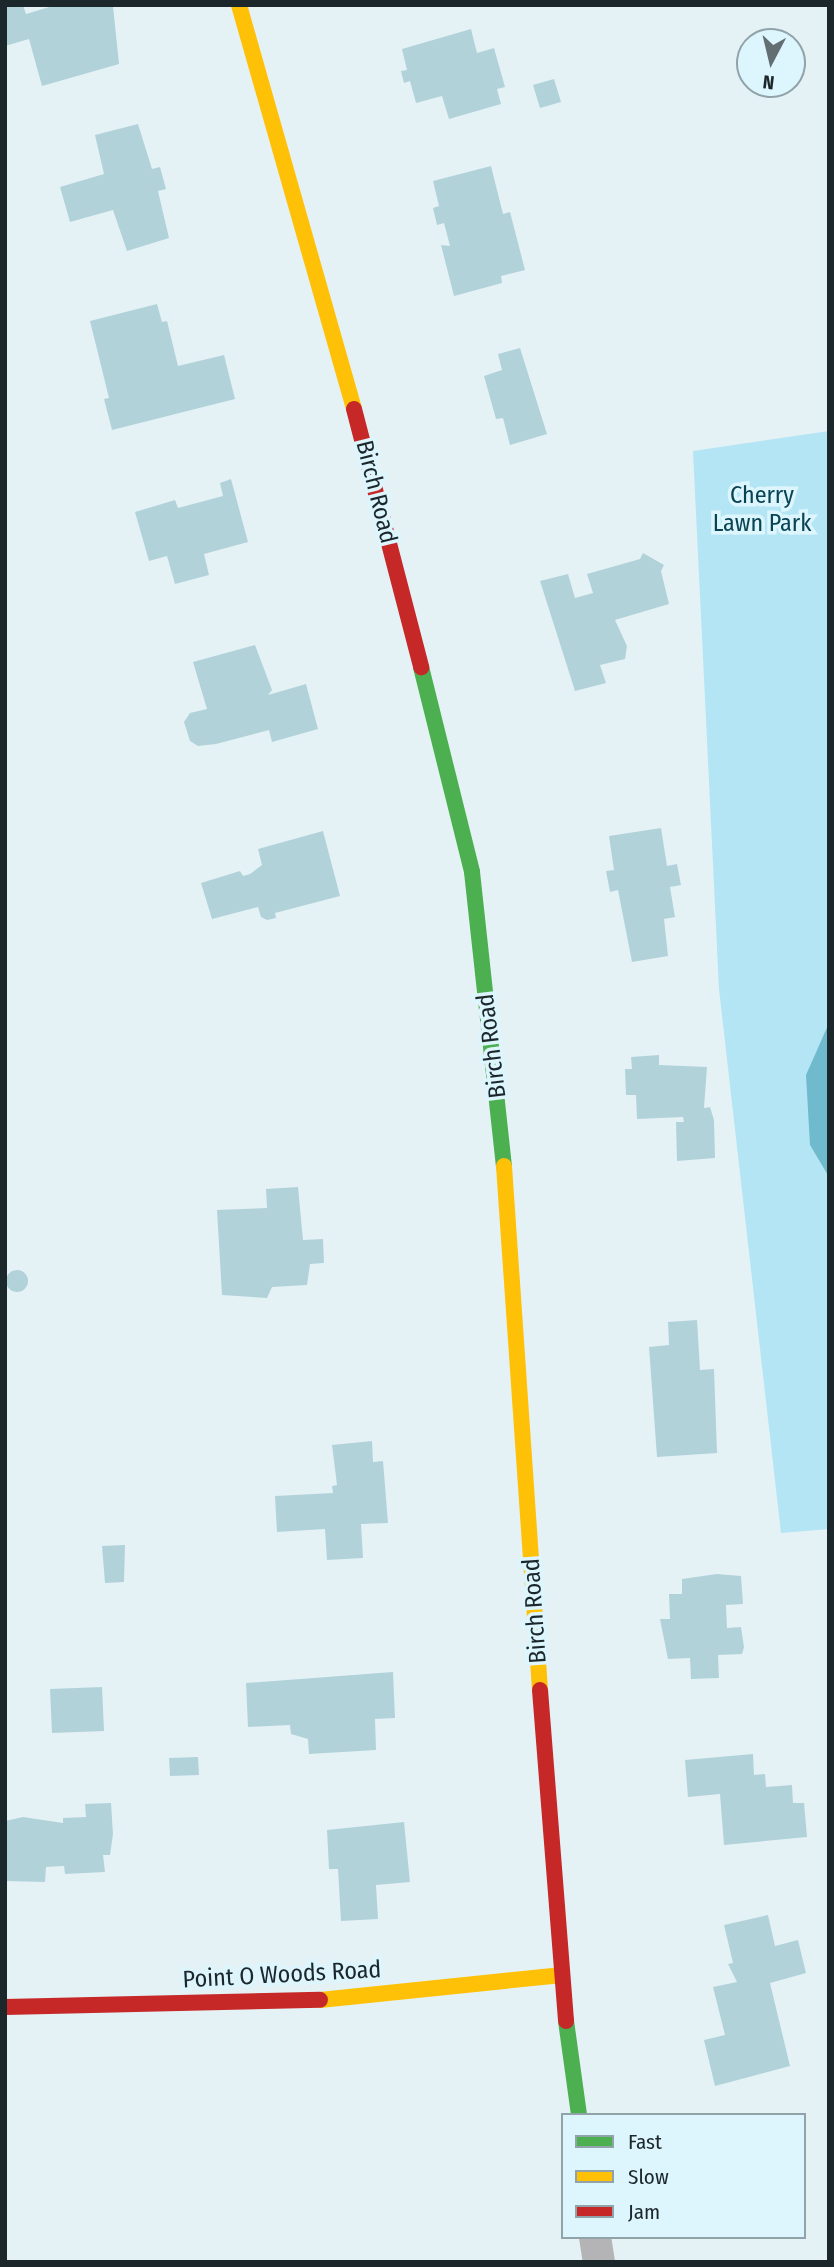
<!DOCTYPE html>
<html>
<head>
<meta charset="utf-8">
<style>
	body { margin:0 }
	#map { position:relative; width:834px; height:2267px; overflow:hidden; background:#e4f2f6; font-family:"Fira Sans Condensed",sans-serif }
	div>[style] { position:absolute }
	.green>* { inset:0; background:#b4e5f4 }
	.water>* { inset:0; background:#70bace }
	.building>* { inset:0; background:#b2d2da }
	.round { border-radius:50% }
	.street>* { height:32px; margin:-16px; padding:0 16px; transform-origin:16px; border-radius:16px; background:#b4b3b5 }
	.fast>* { height:16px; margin:-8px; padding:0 8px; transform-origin:8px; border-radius:8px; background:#4caf50 }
	.slow>* { height:16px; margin:-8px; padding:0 8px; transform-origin:8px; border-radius:8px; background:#ffc107 }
	.jam>* { height:16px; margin:-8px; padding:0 8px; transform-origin:8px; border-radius:8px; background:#c62828 }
	span { translate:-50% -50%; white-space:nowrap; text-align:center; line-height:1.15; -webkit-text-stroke:7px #ddf5fd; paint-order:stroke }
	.street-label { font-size:24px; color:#1c272b }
	.park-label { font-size:24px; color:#084453 }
	.frame { position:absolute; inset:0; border:7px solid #1c272b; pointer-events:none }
	.legend { position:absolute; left:561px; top:2113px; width:245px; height:126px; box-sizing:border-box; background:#ddf5fd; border:2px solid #90a3a9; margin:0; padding:9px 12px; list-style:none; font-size:21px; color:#1c272b }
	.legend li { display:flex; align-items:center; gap:14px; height:35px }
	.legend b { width:35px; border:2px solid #90a3a9 }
	.north { position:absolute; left:736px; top:28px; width:70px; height:70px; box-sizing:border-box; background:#ddf5fd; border:2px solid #90a3a9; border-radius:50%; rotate:187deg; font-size:19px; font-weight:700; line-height:28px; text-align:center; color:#1c272b }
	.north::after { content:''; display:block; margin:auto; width:24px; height:32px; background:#626e72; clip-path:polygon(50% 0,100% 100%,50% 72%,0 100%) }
</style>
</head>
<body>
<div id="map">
	<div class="green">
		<div style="clip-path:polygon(829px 431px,829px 1529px,781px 1533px,719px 989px,693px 451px)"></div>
	</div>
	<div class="water">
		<div style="clip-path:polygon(829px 1023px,829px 1177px,810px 1145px,806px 1075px)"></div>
	</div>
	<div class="building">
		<div style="clip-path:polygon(5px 5px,23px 5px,26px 14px,56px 5px,113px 6px,119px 64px,42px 86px,29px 39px,5px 46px)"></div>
		<div style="clip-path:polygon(471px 29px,477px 53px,494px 48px,505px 87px,497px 89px,501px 104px,449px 119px,442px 96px,416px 103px,410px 81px,404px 83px,401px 71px,407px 70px,402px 49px)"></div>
		<div style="clip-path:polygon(554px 79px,561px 102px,540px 108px,533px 85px)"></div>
		<div style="clip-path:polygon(138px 124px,152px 169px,160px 167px,166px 189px,158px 191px,169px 238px,127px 251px,113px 210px,70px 222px,60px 187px,104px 174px,95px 135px)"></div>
		<div style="clip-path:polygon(491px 166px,503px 214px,510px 212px,525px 270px,501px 276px,502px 283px,454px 296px,441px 245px,450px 246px,444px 223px,437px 225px,433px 208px,439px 206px,433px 181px)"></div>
		<div style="clip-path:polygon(157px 304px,162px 322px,167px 321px,178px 366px,224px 355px,235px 399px,112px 430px,104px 399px,109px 398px,90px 321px)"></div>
		<div style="clip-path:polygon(520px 348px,547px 434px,510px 445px,503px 418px,496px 419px,484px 376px,502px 370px,498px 354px)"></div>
		<div style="clip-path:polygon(231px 479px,248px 542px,204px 554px,209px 575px,175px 584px,167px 556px,149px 561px,135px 512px,175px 500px,178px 508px,223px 496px,220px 483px)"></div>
		<div style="clip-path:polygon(643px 553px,664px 565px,661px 571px,669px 604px,615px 620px,627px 646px,625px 659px,600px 665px,606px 683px,575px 691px,540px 581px,568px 574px,575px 598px,593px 593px,587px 574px,640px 559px)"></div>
		<div style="clip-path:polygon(255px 645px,272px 690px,268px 695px,306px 684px,318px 729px,272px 742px,269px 730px,216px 744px,198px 746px,190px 741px,184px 722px,190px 713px,207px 709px,193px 662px)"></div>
		<div style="clip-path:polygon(661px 828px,667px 866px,677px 864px,681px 885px,670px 887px,675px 917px,664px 919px,668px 956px,632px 962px,618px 890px,610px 892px,606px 871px,614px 870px,609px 836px)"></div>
		<div style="clip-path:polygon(323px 831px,340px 896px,275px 913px,276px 918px,267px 920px,261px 917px,258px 907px,212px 919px,201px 883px,240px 871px,243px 876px,250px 874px,262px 865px,258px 849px)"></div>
		<div style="clip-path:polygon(659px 1055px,659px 1065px,707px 1067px,704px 1108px,710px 1107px,714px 1120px,715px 1158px,677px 1161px,676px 1122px,684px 1122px,683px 1117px,637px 1119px,636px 1095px,626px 1095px,625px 1069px,632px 1069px,631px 1057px)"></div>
		<div style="clip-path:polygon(298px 1187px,303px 1240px,323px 1239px,324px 1263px,310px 1264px,307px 1285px,272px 1287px,267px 1298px,222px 1295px,217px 1210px,267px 1208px,266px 1189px)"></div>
		<div class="round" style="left:6px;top:1270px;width:22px;height:22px"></div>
		<div style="clip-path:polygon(697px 1320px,700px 1370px,714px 1369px,717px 1453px,657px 1457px,649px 1347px,669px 1345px,668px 1322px)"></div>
		<div style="clip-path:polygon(372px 1441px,373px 1462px,383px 1461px,388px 1523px,361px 1524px,363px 1558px,327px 1560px,325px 1529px,277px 1532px,275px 1496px,333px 1493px,332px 1486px,337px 1485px,332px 1445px)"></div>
		<div style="clip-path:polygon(125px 1545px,124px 1582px,105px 1583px,102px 1546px)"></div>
		<div style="clip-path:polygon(717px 1574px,741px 1576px,743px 1604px,726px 1605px,727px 1628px,741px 1627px,744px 1647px,742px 1654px,718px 1655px,719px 1678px,691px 1679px,690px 1658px,668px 1659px,660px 1619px,670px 1619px,669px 1594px,682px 1594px,682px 1579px)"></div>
		<div style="clip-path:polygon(393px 1672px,395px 1718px,375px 1719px,376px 1750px,309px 1754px,308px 1739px,291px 1734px,290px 1725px,248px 1727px,246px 1683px)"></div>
		<div style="clip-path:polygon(102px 1687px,104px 1731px,52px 1733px,50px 1689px)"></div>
		<div style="clip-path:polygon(753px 1754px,754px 1775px,765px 1774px,766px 1787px,792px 1785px,793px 1803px,804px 1803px,807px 1837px,724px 1845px,720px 1794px,688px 1797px,685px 1760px)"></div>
		<div style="clip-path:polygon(198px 1757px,199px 1775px,170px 1776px,169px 1758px)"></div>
		<div style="clip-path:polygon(111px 1803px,113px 1834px,110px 1855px,103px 1855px,105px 1872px,65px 1874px,64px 1866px,46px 1867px,45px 1882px,5px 1881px,5px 1821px,23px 1817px,63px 1823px,63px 1818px,86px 1817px,85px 1804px)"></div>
		<div style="clip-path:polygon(404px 1822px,410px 1882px,376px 1885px,378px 1919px,341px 1921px,338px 1869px,329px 1869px,327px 1830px)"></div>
		<div style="clip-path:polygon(768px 1915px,775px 1946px,798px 1940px,806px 1973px,770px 1983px,790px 2066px,715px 2086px,704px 2040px,725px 2035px,713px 1987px,737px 1982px,728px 1964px,733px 1963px,724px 1925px)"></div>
	</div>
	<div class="street">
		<div style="left:595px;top:2237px;width:25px;rotate:81deg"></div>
	</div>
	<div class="fast">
		<div style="left:421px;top:667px;width:211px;rotate:76deg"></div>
		<div style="left:472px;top:872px;width:296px;rotate:83.8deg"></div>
		<div style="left:566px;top:2021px;width:95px;rotate:82.1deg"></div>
	</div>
	<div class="slow">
		<div style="left:239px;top:5px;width:420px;rotate:74.1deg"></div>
		<div style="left:504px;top:1166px;width:525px;rotate:86.07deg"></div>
		<div style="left:320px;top:2000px;width:241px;rotate:-5.9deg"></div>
	</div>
	<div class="jam">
		<div style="left:354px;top:409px;width:267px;rotate:75.4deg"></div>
		<div style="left:540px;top:1690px;width:332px;rotate:85.5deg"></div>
		<div style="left:5px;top:2007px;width:315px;rotate:-1.3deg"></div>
	</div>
	<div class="street-label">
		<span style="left:376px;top:492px;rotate:76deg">Birch Road</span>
		<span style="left:492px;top:1046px;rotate:-97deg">Birch Road</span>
		<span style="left:535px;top:1611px;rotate:-94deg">Birch Road</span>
		<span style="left:282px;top:1975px;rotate:-3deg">Point O Woods Road</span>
	</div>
	<div class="park-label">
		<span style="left:762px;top:510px">Cherry<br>Lawn Park</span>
	</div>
	<div class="frame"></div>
	<ul class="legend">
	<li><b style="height:9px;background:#4caf50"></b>Fast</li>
	<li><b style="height:9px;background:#ffc107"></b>Slow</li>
	<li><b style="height:9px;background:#c62828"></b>Jam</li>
	</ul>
	<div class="north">N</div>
</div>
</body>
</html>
